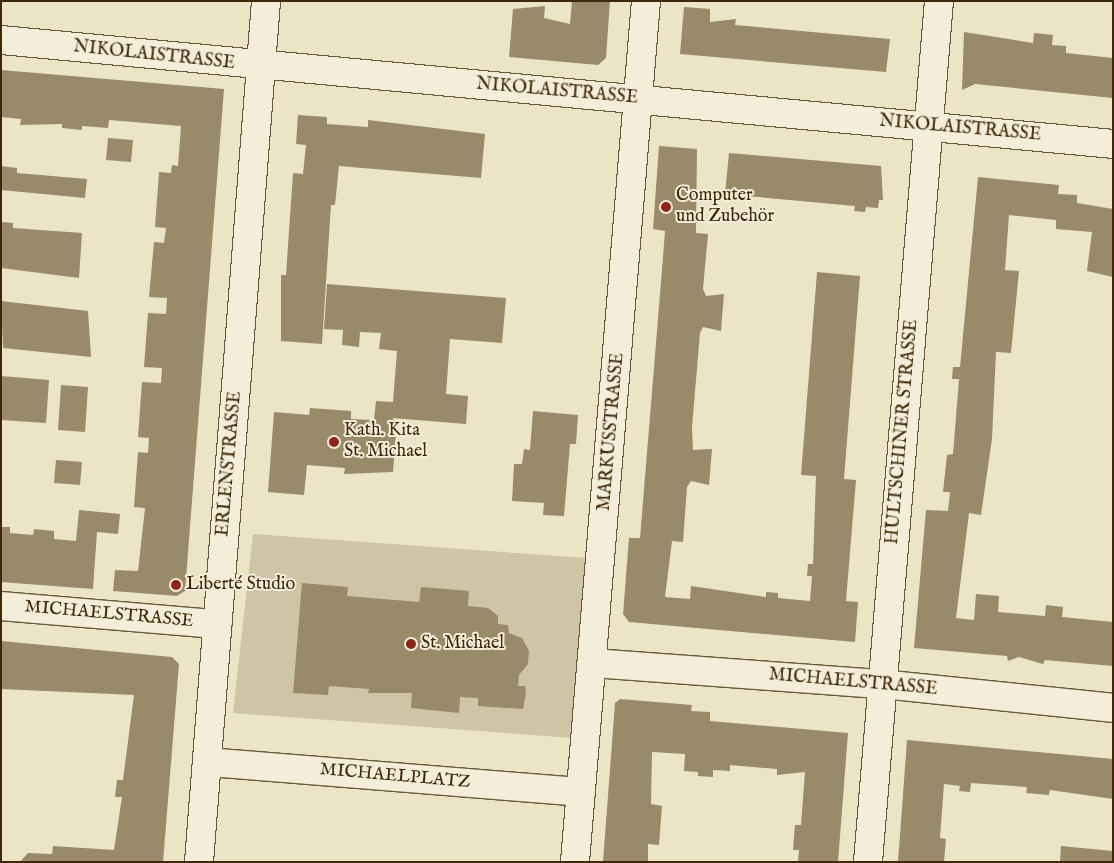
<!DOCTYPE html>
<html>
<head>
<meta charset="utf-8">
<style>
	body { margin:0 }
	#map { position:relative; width:1114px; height:863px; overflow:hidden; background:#ece4c6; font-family:"IM FELL English",serif }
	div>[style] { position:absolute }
	.green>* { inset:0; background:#cfc4a6 }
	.building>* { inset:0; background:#998a6a }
	.roads { filter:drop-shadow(1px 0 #6a5737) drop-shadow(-1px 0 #6a5737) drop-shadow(0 1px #6a5737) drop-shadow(0 -1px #6a5737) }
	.minor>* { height:28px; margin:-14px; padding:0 14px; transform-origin:14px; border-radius:14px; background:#f3edda }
	.dots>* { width:14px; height:14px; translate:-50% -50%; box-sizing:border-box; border:2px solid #f3edda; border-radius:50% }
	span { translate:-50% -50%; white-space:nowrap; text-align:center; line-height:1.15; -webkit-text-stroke:4px #f3edda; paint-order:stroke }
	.street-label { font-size:18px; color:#3f2807 }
	.poi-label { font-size:18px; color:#3f2807 }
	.left { translate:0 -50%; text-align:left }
	.frame { position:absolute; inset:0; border:2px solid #3f2807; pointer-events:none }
</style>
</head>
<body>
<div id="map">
	<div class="green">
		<div style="clip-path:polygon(253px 534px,586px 558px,573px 738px,233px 713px)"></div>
	</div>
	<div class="building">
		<div style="clip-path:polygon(572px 1px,610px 1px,606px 58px,598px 65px,509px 57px,513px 9px,545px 6px,544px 18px,570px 24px)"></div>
		<div style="clip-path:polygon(684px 7px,710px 9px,710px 22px,736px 19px,735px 25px,890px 39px,886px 72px,680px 54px)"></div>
		<div style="clip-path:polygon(964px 32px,1033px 43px,1034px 33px,1053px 35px,1052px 45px,1066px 46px,1066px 53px,1113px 58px,1113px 98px,975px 84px,962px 90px)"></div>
		<div style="clip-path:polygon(1px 70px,224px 89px,185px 591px,177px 596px,113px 591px,115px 570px,138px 571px,145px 508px,134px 507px,138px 452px,148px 453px,149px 438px,138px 437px,142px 382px,161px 383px,162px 368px,144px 367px,148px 313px,166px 314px,167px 298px,149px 297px,154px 242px,164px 243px,166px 228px,155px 227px,159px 172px,171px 173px,172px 165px,178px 166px,181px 126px,109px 120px,108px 128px,82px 126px,82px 130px,62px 128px,62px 124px,20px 125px,21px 119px,1px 117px)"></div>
		<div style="clip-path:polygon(298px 115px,327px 117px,327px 124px,368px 127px,368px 120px,485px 134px,481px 178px,339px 166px,335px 205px,331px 205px,322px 344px,281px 341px,281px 275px,286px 275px,293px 173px,303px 174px,306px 145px,296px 144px)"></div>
		<div style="clip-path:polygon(108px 138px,133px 140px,131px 162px,106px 160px)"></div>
		<div style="clip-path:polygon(659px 146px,697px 149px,696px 233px,708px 234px,703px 289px,706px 296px,724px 294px,721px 331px,703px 327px,700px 333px,692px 427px,693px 450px,712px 449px,709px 485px,691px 481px,687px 487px,683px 542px,672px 541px,665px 597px,690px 599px,691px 586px,766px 597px,766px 592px,778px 593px,778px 598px,810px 601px,812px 576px,807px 576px,808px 564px,813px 564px,816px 476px,801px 475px,817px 272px,860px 276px,844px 479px,856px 480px,846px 601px,858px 602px,855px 642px,629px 622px,623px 614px,629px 538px,640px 538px,662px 270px,665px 231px,653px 229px)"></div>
		<div style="clip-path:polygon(729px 153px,881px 166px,883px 200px,879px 200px,878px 208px,866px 207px,865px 212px,854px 211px,855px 206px,725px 194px)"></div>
		<div style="clip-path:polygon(1px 166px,17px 168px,17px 173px,87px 179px,85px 198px,1px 190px)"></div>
		<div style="clip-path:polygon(978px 177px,1059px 185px,1058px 194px,1077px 195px,1077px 203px,1113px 209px,1113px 277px,1087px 271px,1092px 232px,1056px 229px,1056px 220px,1009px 215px,1005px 270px,1019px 271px,1011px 353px,996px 352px,992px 439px,981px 515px,969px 513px,956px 618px,974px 620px,976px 594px,999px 596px,998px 612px,1045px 616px,1046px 605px,1063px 607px,1062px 617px,1113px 622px,1113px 666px,1045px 660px,1043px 664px,1019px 657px,1008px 661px,1007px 656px,914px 648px,926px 510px,948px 511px,950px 492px,943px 492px,947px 455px,953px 454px,959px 379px,952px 379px,953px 367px,960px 367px)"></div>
		<div style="clip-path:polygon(1px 222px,13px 223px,13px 228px,82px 233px,79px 278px,1px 268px)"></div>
		<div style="clip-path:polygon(327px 284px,506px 298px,502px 343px,450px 339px,446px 394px,468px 396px,466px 424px,392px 418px,397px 422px,393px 472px,344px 474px,345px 468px,307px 465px,304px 495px,268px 492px,274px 412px,309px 415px,310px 408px,351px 411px,351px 419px,374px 420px,376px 401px,393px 402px,397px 351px,379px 349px,381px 333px,360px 332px,359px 347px,342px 345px,343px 330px,324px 329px)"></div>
		<div style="clip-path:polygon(1px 301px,88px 311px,91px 357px,3px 348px)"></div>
		<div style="clip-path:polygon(1px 376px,49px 380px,46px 423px,1px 420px)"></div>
		<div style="clip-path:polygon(61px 385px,88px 387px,85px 432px,58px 430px)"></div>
		<div style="clip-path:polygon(533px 411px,578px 415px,576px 444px,570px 444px,564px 516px,543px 515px,544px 503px,512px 501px,514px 464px,522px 464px,524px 449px,530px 450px)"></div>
		<div style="clip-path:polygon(56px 460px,82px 462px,80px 485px,54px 483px)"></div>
		<div style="clip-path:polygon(79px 510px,120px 514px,118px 534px,97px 532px,93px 589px,1px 582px,1px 527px,10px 527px,10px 533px,33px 535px,34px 529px,54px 531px,54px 539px,76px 541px)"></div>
		<div style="clip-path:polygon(302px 583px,348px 587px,347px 596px,419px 602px,421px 587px,469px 591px,468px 606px,488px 608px,498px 616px,498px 624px,508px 625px,509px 633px,522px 638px,529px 651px,528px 664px,519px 675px,518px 686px,525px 686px,526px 693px,523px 709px,478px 706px,478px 698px,460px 697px,459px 713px,411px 708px,412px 693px,368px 693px,369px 689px,329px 686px,328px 695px,293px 693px)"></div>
		<div style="clip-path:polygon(1px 641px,172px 657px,179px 664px,163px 862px,20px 862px,28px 853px,52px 854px,53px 846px,114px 850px,122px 797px,115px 797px,117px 780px,123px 780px,134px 695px,1px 689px)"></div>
		<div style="clip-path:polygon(620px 699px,692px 705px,691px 711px,710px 712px,710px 721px,848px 733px,838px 862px,798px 862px,799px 850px,793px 850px,795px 825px,801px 825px,805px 772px,777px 775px,777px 769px,730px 765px,730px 771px,713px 770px,713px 777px,698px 776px,698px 772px,684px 771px,685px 754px,652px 752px,651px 804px,662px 806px,659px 845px,648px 844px,648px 862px,603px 862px,615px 703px)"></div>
		<div style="clip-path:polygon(907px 740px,1113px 759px,1113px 799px,1050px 790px,1049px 795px,1026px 793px,1027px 787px,971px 783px,970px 792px,959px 791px,960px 786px,944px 784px,940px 838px,946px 839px,944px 862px,898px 862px)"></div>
		<div style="clip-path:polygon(1061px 846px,1113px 851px,1113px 862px,1060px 862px)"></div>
	</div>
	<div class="roads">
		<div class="minor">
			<div style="left:1px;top:40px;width:1117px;rotate:5.34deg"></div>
			<div style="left:1px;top:606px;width:217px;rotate:4.8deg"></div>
			<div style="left:593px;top:663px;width:290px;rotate:4.2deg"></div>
			<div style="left:882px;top:684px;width:232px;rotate:5.9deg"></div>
			<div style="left:208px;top:762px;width:374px;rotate:4.6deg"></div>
			<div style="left:199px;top:862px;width:864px;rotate:-85.55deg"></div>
			<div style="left:575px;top:862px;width:864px;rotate:-85.29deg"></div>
			<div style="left:868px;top:862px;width:864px;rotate:-85.29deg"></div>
		</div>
	</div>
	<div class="dots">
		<div style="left:666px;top:207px;background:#8f2418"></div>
		<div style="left:334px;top:442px;background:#8f2418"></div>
		<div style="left:176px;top:585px;background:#8f2418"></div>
		<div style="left:411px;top:644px;background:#8f2418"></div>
	</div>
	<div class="street-label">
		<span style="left:154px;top:56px;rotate:6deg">NIKOLAISTRASSE</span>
		<span style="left:557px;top:92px;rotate:5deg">NIKOLAISTRASSE</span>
		<span style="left:960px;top:129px;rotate:5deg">NIKOLAISTRASSE</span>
		<span style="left:612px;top:432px;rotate:-85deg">MARKUSSTRASSE</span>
		<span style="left:903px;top:432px;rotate:-85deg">HULTSCHINER STRASSE</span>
		<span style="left:230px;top:464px;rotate:-85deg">ERLENSTRASSE</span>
		<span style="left:109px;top:615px;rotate:5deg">MICHAELSTRASSE</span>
		<span style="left:853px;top:683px;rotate:5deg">MICHAELSTRASSE</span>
		<span style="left:395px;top:777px;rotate:5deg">MICHAELPLATZ</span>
	</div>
	<div class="poi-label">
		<span class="left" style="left:676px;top:207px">Computer<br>und Zubehör</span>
		<span class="left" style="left:344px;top:442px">Kath. Kita<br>St. Michael</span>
		<span class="left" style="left:186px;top:585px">Liberté Studio</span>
		<span class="left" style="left:421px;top:644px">St. Michael</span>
	</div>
	<div class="frame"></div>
</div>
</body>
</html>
